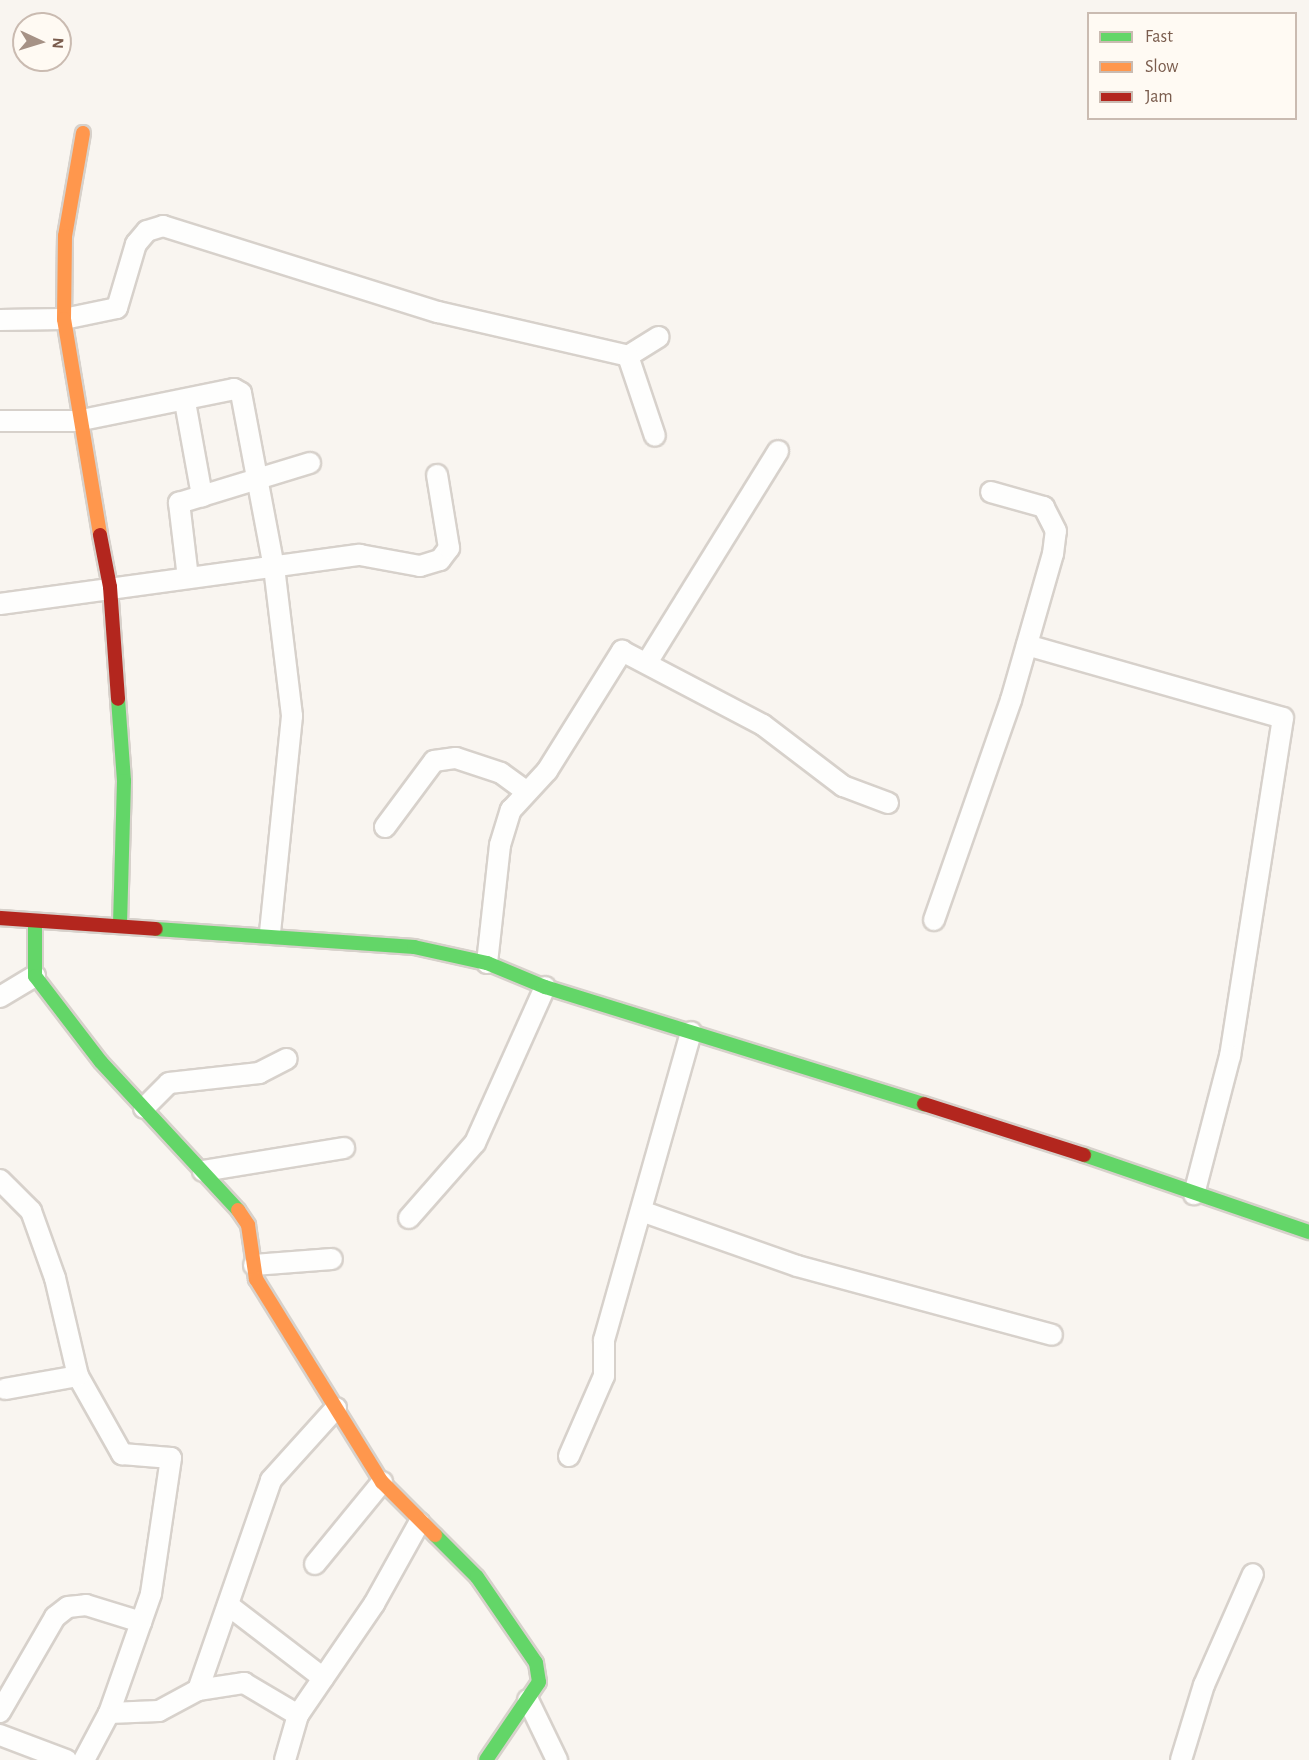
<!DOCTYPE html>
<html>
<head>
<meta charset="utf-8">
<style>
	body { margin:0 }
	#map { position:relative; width:1309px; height:1760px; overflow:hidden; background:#f9f5f0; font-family:"Alegreya Sans",sans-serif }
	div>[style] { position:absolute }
	.roads { filter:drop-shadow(2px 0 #d7d1cb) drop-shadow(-2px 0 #d7d1cb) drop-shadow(0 2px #d7d1cb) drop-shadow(0 -2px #d7d1cb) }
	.street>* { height:20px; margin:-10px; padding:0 10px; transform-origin:10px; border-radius:10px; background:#fefefd }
	.fast>* { height:14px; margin:-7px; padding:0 7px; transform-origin:7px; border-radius:7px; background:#63d668 }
	.slow>* { height:14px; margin:-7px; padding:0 7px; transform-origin:7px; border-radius:7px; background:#ff974d }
	.jam>* { height:14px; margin:-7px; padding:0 7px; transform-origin:7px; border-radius:7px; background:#b3261e }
	span { translate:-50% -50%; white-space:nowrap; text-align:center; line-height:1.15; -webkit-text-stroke:6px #fffaf3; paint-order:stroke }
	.legend { position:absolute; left:1087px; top:12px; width:210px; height:108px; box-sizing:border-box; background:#fffaf3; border:2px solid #cabbb1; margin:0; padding:8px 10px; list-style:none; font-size:18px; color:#7a5c4d }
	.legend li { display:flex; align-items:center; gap:12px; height:30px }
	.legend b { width:30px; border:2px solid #cabbb1 }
	.north { position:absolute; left:12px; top:12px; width:60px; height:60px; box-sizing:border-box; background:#fffaf3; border:2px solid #cabbb1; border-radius:50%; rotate:94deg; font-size:16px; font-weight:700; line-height:24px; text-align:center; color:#7a5c4d }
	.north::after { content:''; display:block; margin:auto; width:21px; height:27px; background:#a69286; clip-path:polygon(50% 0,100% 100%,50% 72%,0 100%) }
</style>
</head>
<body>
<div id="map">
	<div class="roads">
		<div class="street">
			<div style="left:0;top:320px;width:64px;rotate:-0.9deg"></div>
			<div style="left:64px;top:319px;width:54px;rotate:-11.7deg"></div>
			<div style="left:117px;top:308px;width:67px;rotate:-73.5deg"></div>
			<div style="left:136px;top:244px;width:17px;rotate:-50deg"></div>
			<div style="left:147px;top:231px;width:17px;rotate:-17deg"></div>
			<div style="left:163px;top:226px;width:288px;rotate:17.4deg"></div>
			<div style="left:438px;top:312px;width:195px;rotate:13deg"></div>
			<div style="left:628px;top:356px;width:36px;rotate:-32deg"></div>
			<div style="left:628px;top:356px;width:84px;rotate:71.4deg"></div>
			<div style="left:185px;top:402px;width:96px;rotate:79.7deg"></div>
			<div style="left:0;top:421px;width:77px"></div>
			<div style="left:77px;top:421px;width:160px;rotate:-11.5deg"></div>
			<div style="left:234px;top:389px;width:8px;rotate:30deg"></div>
			<div style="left:241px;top:393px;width:177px;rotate:79.3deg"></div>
			<div style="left:274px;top:567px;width:150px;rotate:83.1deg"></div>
			<div style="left:292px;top:716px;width:219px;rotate:95.8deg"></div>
			<div style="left:188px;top:578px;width:76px;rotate:-96.8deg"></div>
			<div style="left:179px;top:503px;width:137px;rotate:-17deg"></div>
			<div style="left:0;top:604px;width:363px;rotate:-7.8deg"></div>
			<div style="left:360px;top:555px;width:61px;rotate:10.4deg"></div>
			<div style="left:420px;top:566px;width:21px;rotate:-17deg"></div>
			<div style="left:440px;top:560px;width:15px;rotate:-53deg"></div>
			<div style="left:449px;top:548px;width:74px;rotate:-99.3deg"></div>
			<div style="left:1027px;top:645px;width:266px;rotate:15.9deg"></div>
			<div style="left:1283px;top:718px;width:342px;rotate:98.9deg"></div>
			<div style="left:1230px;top:1056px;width:143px;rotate:104.6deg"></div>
			<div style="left:648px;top:661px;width:247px;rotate:-58.2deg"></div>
			<div style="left:385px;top:827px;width:82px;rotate:-53.4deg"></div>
			<div style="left:434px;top:761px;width:22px;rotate:-8deg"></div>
			<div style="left:456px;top:758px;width:47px;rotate:18.4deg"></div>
			<div style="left:501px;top:773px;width:29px;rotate:36deg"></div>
			<div style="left:934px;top:920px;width:233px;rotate:-70.7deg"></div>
			<div style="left:1011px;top:700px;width:152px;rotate:-74deg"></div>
			<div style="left:1053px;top:554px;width:23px;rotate:-83deg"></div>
			<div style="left:1056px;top:531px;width:27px;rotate:-117deg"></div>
			<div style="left:1044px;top:507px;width:55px;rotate:-164.2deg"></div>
			<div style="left:487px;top:963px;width:119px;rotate:-83.7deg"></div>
			<div style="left:500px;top:845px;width:37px;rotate:-73deg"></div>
			<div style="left:511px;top:810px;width:53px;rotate:-47.3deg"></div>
			<div style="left:547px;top:771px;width:142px;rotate:-58deg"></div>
			<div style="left:622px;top:651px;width:159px;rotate:27.7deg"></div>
			<div style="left:763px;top:725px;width:101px;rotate:37.3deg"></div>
			<div style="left:843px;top:786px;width:48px;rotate:20.7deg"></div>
			<div style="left:0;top:997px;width:41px;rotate:-31deg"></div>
			<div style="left:144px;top:1108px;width:35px;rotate:-45deg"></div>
			<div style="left:169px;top:1083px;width:91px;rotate:-6.3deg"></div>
			<div style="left:259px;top:1073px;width:31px;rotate:-27deg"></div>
			<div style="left:203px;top:1171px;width:143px;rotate:-9.3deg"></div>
			<div style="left:0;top:1180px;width:44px;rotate:45deg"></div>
			<div style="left:31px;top:1211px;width:71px;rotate:70.3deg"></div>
			<div style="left:55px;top:1278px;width:101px;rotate:76.8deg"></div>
			<div style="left:78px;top:1376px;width:90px;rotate:60.6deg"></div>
			<div style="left:122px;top:1454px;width:49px;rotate:4.7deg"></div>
			<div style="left:171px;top:1458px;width:137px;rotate:98.4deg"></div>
			<div style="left:151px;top:1594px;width:126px;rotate:109.4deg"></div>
			<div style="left:641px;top:1211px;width:165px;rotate:19.4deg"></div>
			<div style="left:797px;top:1266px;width:264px;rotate:15.1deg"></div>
			<div style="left:409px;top:1218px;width:100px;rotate:-48.7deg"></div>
			<div style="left:475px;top:1143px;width:171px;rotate:-65.8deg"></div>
			<div style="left:254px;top:1265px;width:78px;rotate:-4.4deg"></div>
			<div style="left:5px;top:1389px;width:74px;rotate:-10.1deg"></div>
			<div style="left:569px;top:1456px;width:87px;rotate:-66.4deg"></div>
			<div style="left:604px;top:1376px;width:36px;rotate:-90deg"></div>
			<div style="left:604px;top:1340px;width:320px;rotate:-74.2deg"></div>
			<div style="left:315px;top:1564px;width:106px;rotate:-50.7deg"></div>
			<div style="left:228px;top:1605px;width:120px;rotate:37.5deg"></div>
			<div style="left:198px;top:1690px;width:222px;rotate:-70.8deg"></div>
			<div style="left:271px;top:1480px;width:97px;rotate:-47.9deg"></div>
			<div style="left:528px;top:1700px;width:67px;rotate:64.2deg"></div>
			<div style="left:0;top:1712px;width:110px;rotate:-59.9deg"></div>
			<div style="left:55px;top:1617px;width:16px;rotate:-38deg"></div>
			<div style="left:68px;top:1607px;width:18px;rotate:-6deg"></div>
			<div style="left:86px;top:1605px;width:58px;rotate:17.2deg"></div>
			<div style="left:0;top:1735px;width:71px;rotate:20.7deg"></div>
			<div style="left:84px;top:1760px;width:53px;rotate:-62deg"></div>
			<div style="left:109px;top:1713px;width:50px;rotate:-2.3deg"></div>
			<div style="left:159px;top:1711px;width:44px;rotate:-28.3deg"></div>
			<div style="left:198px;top:1690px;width:47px;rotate:-8.7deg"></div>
			<div style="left:244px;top:1683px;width:63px;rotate:30.7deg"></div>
			<div style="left:285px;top:1760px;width:47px;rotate:-73.9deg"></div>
			<div style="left:298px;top:1715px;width:135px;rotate:-55.6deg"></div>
			<div style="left:374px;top:1604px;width:93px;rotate:-60.9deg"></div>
			<div style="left:1181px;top:1760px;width:78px;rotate:-73deg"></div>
			<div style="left:1204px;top:1685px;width:121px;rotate:-66.2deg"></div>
		</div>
		<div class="fast">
			<div style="left:118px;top:699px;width:82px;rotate:85.8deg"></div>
			<div style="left:124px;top:781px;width:145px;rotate:91.6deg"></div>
			<div style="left:35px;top:921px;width:55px;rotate:90deg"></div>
			<div style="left:35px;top:976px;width:108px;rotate:52.5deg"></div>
			<div style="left:101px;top:1062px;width:202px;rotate:47.2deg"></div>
			<div style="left:156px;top:929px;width:259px;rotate:4deg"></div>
			<div style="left:414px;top:947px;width:75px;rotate:12.4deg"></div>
			<div style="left:487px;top:963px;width:63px;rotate:22.5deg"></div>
			<div style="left:545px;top:987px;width:397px;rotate:17.2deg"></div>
			<div style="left:1084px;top:1155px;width:238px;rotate:18.9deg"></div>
			<div style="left:435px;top:1535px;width:59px;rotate:45deg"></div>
			<div style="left:477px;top:1577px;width:104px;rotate:55.5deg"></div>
			<div style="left:536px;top:1663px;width:19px;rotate:81deg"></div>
			<div style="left:539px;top:1682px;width:94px;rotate:124.2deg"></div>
		</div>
		<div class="slow">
			<div style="left:83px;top:133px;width:105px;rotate:99.9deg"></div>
			<div style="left:65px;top:236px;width:83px;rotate:90.7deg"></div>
			<div style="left:64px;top:319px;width:219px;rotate:80.5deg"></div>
			<div style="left:238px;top:1210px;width:18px;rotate:56deg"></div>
			<div style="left:248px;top:1225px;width:55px;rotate:81.6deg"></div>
			<div style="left:256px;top:1279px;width:239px;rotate:58.2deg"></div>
			<div style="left:382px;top:1482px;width:75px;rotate:45deg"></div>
		</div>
		<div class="jam">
			<div style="left:100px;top:535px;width:53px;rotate:79.1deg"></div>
			<div style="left:110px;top:587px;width:112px;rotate:85.9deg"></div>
			<div style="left:0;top:918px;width:156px;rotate:4deg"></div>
			<div style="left:924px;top:1104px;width:168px;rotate:17.7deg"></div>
		</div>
	</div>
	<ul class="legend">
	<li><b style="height:8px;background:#63d668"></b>Fast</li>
	<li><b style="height:8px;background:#ff974d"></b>Slow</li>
	<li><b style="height:8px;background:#b3261e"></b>Jam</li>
	</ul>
	<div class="north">N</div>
</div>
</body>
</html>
